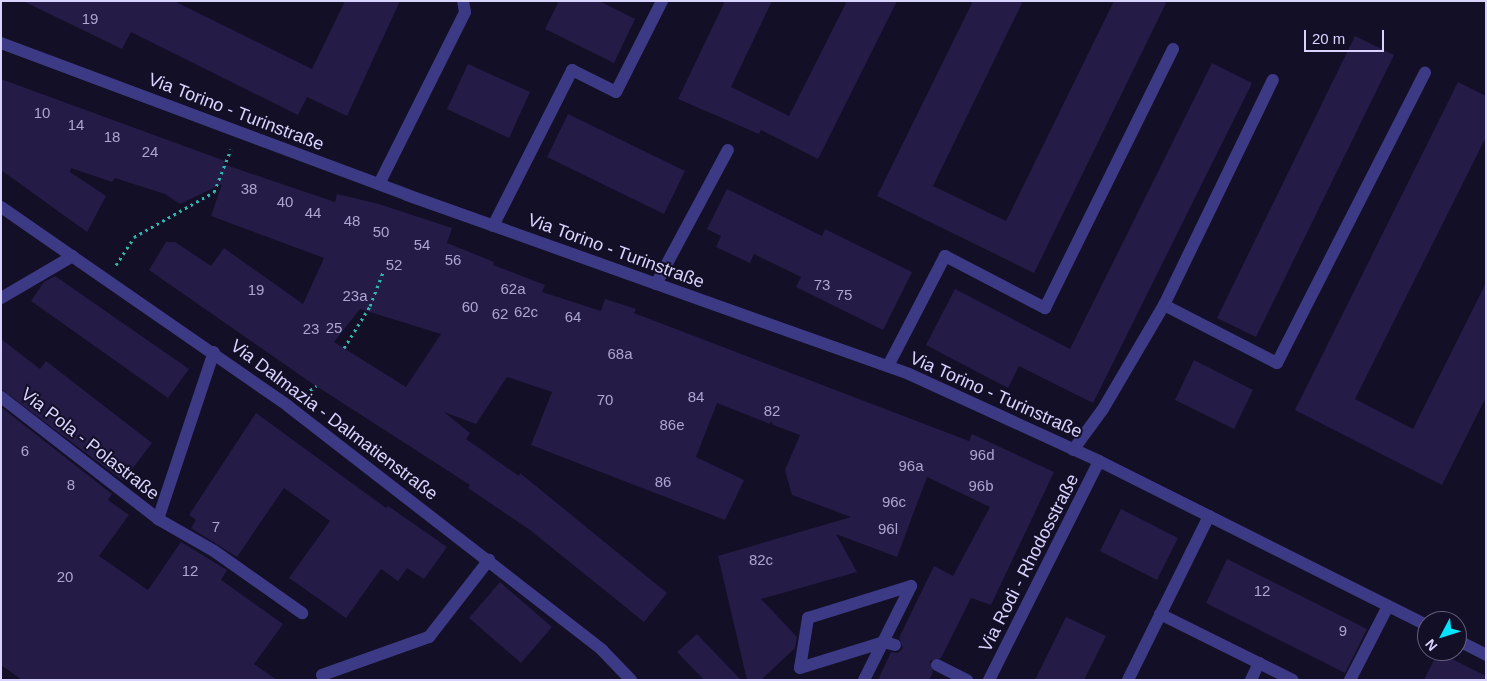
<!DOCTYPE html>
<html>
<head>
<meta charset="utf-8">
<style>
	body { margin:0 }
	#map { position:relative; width:1487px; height:681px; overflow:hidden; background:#130f26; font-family:Arial,sans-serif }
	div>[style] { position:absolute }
	.building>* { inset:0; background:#241b47 }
	.path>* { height:3px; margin-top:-1.5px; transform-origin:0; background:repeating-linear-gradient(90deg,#2fb8b0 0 2.5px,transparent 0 6.5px) }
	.lane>* { height:12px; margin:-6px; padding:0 6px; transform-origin:6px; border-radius:6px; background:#3d3a85 }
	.street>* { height:12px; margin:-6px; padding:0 6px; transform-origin:6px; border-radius:6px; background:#3d3a85 }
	span { translate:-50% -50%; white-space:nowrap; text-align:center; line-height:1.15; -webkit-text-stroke:4px #130f26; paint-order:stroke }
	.number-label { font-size:15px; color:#aca6d1 }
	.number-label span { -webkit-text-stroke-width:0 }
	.street-label { font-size:18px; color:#d9d4ff }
	.frame { position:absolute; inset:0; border:2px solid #d9d4ff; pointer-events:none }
	.north { position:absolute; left:1417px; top:611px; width:50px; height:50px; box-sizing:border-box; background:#130f26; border:1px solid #625e7d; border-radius:50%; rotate:230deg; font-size:14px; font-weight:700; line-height:20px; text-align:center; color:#d9d4ff }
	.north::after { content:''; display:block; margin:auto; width:18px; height:22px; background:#00e5ff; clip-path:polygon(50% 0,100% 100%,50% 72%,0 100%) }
	.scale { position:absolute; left:1304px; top:30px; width:80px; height:22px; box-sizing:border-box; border:2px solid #d9d4ff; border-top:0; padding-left:6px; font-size:15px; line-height:18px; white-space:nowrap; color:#d9d4ff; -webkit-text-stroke:4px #130f26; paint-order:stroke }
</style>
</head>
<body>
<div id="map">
	<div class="building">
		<div style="clip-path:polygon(23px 1px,174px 1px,312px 69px,345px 1px,400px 1px,347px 116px,307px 97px,298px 115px,131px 32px,122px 49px)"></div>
		<div style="clip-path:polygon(559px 1px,599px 1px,635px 19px,614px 63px,545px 29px)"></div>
		<div style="clip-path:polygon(725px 1px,772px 1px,731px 87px,789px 116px,847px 1px,897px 1px,818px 159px,761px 130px,759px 134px,678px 99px)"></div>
		<div style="clip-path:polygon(973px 1px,1023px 1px,933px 186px,1006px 221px,1114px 1px,1167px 1px,1034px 273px,877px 196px)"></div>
		<div style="clip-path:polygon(1355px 36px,1394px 55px,1256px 337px,1217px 318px)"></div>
		<div style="clip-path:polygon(1212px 63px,1252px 83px,1093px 403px,1019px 366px,1008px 388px,926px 345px,955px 289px,1070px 349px)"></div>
		<div style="clip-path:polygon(468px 64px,530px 92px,509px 138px,447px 109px)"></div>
		<div style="clip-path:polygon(evenodd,1px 79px,225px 161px,223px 164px,335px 202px,337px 194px,379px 204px,452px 228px,447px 243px,494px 262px,493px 265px,545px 285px,542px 292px,601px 311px,605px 299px,636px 309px,634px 313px,969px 441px,972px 434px,1054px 472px,991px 605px,971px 598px,941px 658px,930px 661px,933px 672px,929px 680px,878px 680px,891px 652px,898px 653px,903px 648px,899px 638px,934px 566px,953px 576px,990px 507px,927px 477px,897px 557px,836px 534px,857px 572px,761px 599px,797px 637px,795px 648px,761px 680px,747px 680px,718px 556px,851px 517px,792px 495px,785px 470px,800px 435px,773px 425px,771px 421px,770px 424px,717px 403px,696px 457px,744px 480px,725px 520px,531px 445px,552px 392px,507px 377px,476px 424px,444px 412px,470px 433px,466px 439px,519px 476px,520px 473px,667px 593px,644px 622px,530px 530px,468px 488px,470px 485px,310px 382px,149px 270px,166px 242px,175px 242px,211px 266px,224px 248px,303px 304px,324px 258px,211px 216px,222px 184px,180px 204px,165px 194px,115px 178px,112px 182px,71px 168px,70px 172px,106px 196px,87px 232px,1px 170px,1px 79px,360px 309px,441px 334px,406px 387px,334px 342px,360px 309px)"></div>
		<div style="clip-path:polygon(1458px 82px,1486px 96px,1486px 137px,1355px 399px,1413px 429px,1486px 283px,1486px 397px,1442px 485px,1295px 410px)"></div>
		<div style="clip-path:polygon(568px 114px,685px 171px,664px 214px,547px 157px)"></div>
		<div style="clip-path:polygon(727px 189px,822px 236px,825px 229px,912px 272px,883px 330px,796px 287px,801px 277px,754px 254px,750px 263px,716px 247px,721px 236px,707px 229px)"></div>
		<div style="clip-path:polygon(55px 276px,189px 369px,168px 398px,31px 301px,44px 282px)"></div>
		<div style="clip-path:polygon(1px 339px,40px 369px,46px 361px,152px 443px,123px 481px,1px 389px)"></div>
		<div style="clip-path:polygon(1194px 360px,1253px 390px,1234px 429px,1175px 400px)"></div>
		<div style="clip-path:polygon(1px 407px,112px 494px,108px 500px,129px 515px,99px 556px,148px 590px,181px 542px,227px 570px,221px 580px,283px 624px,254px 664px,277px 680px,22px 680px,1px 665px)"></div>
		<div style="clip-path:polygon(256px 413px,386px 508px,388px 506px,447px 547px,424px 579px,407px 568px,398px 581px,381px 569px,346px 618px,289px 578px,330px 521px,284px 488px,237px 557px,191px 528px,196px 520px,189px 515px)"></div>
		<div style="clip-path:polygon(1121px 509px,1178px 538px,1157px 580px,1100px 551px)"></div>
		<div style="clip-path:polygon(1227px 559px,1367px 629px,1345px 673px,1206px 603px)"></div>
		<div style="clip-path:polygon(500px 582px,552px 627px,521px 663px,469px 618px)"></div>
		<div style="clip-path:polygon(1066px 617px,1106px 636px,1084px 680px,1035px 680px)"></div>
		<div style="clip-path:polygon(697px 634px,741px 680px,704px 680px,677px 652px)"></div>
		<div style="clip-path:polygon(1438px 652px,1486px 676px,1486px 680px,1424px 680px)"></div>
	</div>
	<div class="path">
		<div style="left:116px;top:265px;width:33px;rotate:-57deg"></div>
		<div style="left:134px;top:237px;width:92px;rotate:-29.4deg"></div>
		<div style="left:214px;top:192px;width:46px;rotate:-68.4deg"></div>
		<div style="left:344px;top:348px;width:49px;rotate:-58.2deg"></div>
		<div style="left:370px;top:306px;width:36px;rotate:-69deg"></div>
		<div style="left:305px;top:394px;width:14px;rotate:-36deg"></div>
	</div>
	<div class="lane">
		<div style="left:379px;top:184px;width:192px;rotate:-63.4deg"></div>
		<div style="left:465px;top:12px;width:11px;rotate:-100deg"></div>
		<div style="left:493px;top:226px;width:175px;rotate:-63.1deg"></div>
		<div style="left:572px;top:70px;width:49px;rotate:26.6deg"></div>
		<div style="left:616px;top:92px;width:102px;rotate:-63.2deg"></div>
		<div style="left:656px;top:284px;width:152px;rotate:-61.8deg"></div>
		<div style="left:1164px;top:305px;width:127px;rotate:27.2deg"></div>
		<div style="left:1277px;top:363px;width:326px;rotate:-63deg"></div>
		<div style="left:888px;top:366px;width:124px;rotate:-62.6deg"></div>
		<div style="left:945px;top:256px;width:113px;rotate:27.5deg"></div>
		<div style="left:1045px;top:308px;width:289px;rotate:-63.7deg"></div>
		<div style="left:1073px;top:450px;width:51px;rotate:-53.8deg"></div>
		<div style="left:1103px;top:409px;width:121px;rotate:-59.6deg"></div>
		<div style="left:1164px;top:305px;width:250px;rotate:-64.2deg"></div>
		<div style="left:1160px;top:614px;width:148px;rotate:26.4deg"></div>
		<div style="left:895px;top:645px;width:11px;rotate:-165deg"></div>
		<div style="left:884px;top:642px;width:88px;rotate:162.8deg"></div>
		<div style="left:800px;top:668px;width:51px;rotate:-80.9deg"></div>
		<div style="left:808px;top:618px;width:108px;rotate:-17.3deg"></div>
		<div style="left:937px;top:665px;width:34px;rotate:27deg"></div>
		<div style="left:322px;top:675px;width:114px;rotate:-19.6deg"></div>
		<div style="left:429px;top:637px;width:98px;rotate:-52.1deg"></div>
		<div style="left:864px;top:680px;width:105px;rotate:-63.4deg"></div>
		<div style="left:1128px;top:680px;width:183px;rotate:-63.7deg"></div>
		<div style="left:1251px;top:680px;width:19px;rotate:-65deg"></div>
		<div style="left:1350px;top:680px;width:83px;rotate:-62.8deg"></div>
	</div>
	<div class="street">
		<div style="left:1px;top:43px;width:434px;rotate:20.5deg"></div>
		<div style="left:407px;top:195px;width:533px;rotate:19.62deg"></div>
		<div style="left:909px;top:374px;width:209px;rotate:24.6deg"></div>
		<div style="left:1099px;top:461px;width:367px;rotate:26.6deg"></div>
		<div style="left:1px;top:207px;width:349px;rotate:34.7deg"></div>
		<div style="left:288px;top:406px;width:398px;rotate:37.8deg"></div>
		<div style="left:602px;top:650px;width:42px;rotate:46deg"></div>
		<div style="left:1px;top:298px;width:83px;rotate:-30.3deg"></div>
		<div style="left:1px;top:397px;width:199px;rotate:37.8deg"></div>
		<div style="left:158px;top:519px;width:64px;rotate:29.7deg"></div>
		<div style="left:214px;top:551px;width:108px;rotate:35.2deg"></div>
		<div style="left:158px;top:519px;width:176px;rotate:-71.5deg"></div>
		<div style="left:1457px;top:640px;width:33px;rotate:27deg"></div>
		<div style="left:989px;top:680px;width:245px;rotate:-63.3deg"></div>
	</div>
	<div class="number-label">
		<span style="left:90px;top:19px">19</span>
		<span style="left:42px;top:113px">10</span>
		<span style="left:76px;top:125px">14</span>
		<span style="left:112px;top:137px">18</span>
		<span style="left:150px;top:152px">24</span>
		<span style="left:249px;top:189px">38</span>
		<span style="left:285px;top:202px">40</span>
		<span style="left:313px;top:213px">44</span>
		<span style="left:352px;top:221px">48</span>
		<span style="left:381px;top:232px">50</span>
		<span style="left:422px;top:245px">54</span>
		<span style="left:453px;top:260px">56</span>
		<span style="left:394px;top:265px">52</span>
		<span style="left:822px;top:285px">73</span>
		<span style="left:513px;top:289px">62a</span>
		<span style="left:256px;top:290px">19</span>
		<span style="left:844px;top:295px">75</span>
		<span style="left:355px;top:296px">23a</span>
		<span style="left:470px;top:307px">60</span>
		<span style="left:526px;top:312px">62c</span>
		<span style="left:500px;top:314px">62</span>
		<span style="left:573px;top:317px">64</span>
		<span style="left:334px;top:328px">25</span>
		<span style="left:311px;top:329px">23</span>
		<span style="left:620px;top:354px">68a</span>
		<span style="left:696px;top:397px">84</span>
		<span style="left:605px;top:400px">70</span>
		<span style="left:772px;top:411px">82</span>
		<span style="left:672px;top:425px">86e</span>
		<span style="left:25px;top:451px">6</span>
		<span style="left:982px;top:455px">96d</span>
		<span style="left:911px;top:466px">96a</span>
		<span style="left:663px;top:482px">86</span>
		<span style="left:71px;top:485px">8</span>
		<span style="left:981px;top:486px">96b</span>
		<span style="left:894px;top:502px">96c</span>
		<span style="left:216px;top:527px">7</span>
		<span style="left:888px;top:529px">96l</span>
		<span style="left:761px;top:560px">82c</span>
		<span style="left:190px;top:571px">12</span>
		<span style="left:65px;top:577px">20</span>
		<span style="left:1262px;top:591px">12</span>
		<span style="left:1343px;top:631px">9</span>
	</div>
	<div class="street-label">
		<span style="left:236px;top:112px;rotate:21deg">Via Torino - Turinstraße</span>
		<span style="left:616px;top:251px;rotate:20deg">Via Torino - Turinstraße</span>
		<span style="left:996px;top:395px;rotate:24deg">Via Torino - Turinstraße</span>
		<span style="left:334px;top:420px;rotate:37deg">Via Dalmazia - Dalmatienstraße</span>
		<span style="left:90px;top:444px;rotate:38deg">Via Pola - Polastraße</span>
		<span style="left:1029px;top:563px;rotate:-63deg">Via Rodi - Rhodosstraße</span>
	</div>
	<div class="frame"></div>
	<div class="north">N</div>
	<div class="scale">20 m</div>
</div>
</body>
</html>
